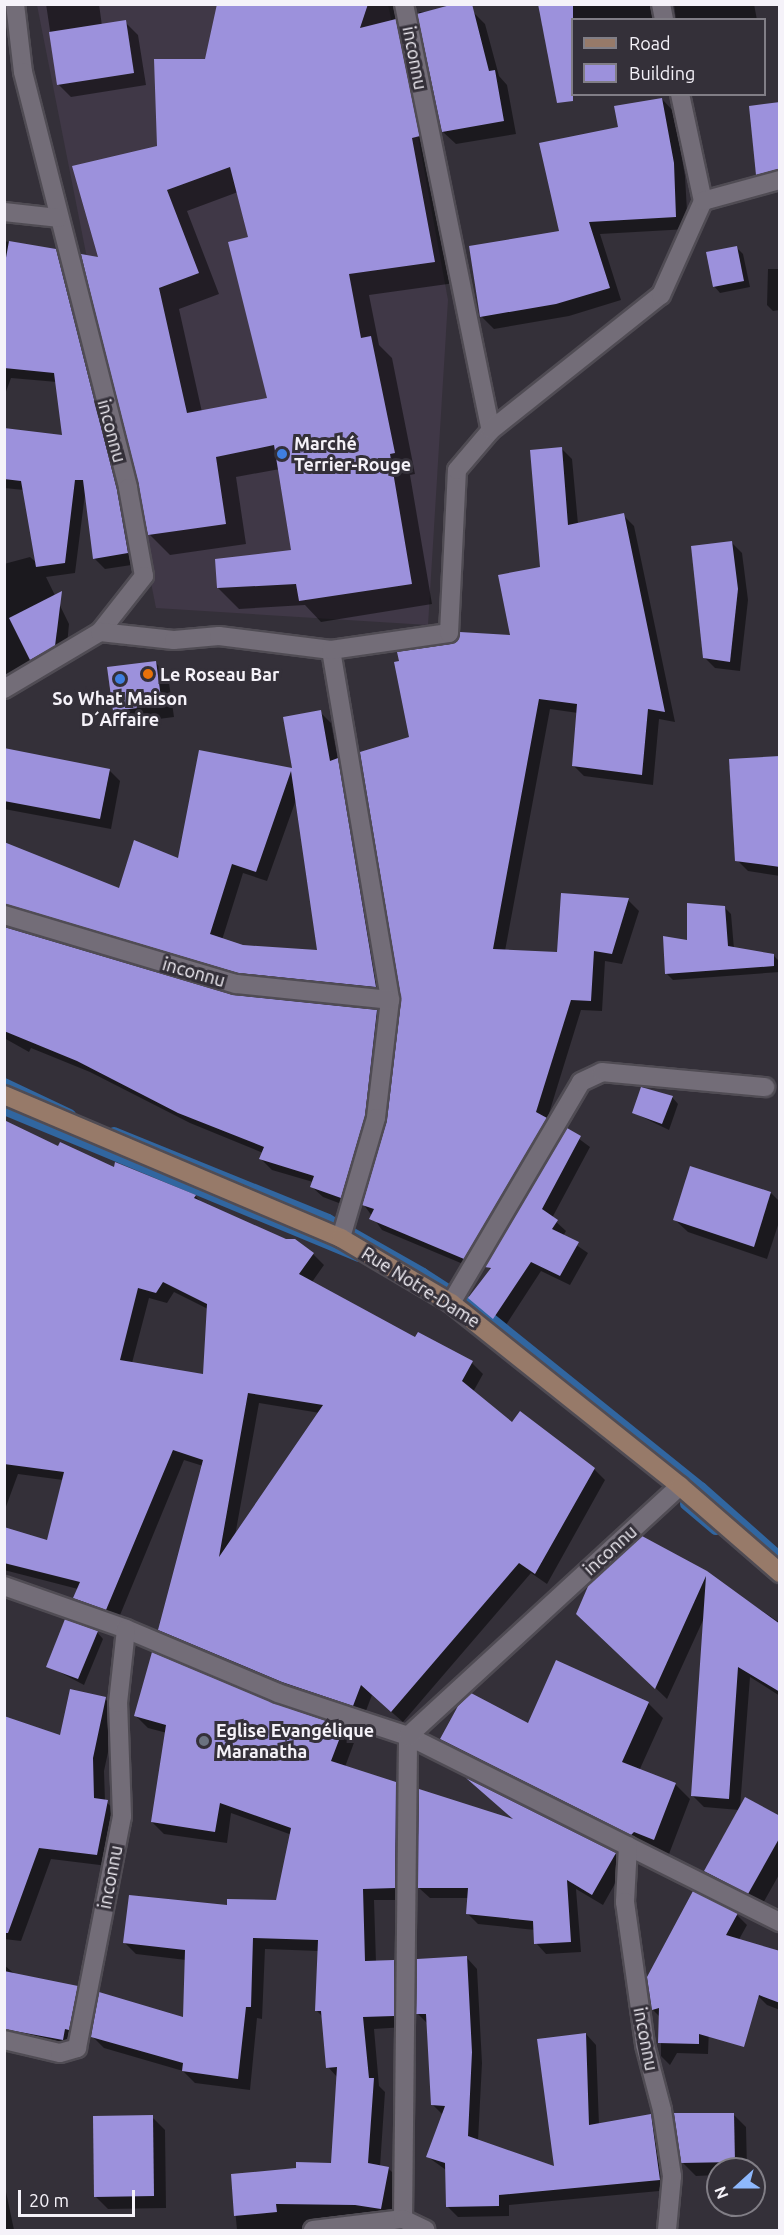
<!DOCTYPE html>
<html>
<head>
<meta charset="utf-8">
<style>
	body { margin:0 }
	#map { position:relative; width:784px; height:2235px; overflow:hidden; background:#343039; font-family:Ubuntu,sans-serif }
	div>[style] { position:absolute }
	.built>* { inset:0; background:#403847 }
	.shadow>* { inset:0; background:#0007 }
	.stream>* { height:12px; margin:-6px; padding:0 6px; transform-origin:6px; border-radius:6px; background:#3166a0 }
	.building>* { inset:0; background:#9c91dc }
	.roads { filter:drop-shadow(2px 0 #504c54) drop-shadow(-2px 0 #504c54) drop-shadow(0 2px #504c54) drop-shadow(0 -2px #504c54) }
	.lane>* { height:18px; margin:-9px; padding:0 9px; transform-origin:9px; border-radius:9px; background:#736d78 }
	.street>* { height:18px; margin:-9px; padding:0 9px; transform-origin:9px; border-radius:9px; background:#736d78 }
	.secondary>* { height:18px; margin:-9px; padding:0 9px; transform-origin:9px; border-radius:9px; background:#977a69 }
	.dots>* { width:16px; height:16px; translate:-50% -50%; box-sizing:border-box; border:3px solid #343039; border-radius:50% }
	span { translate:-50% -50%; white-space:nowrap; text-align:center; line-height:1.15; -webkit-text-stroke:6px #343039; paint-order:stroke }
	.street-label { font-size:18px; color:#f5f2f9 }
	.poi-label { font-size:18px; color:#f5f2f9; font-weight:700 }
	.left { translate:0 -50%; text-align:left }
	.frame { position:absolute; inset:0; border:6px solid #f5f2f9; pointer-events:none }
	.legend { position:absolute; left:571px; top:18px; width:195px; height:78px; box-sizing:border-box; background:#343039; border:2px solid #817e86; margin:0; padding:8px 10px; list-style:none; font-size:18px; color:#f5f2f9 }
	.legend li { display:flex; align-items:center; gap:12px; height:30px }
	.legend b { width:30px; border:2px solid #817e86 }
	.north { position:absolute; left:706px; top:2157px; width:60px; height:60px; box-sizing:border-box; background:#343039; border:2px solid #817e86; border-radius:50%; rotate:249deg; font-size:16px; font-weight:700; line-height:24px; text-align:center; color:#f5f2f9 }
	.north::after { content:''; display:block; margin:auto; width:21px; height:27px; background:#8eb8fd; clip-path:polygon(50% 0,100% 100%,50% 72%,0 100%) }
	.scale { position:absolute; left:18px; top:2190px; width:117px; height:27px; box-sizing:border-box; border:3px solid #f5f2f9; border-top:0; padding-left:8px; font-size:18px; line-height:21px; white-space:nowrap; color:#f5f2f9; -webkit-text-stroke:4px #343039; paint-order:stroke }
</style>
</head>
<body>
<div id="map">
	<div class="built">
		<div style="clip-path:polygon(37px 5px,388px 5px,419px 142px,448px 300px,428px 625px,156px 608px)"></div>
	</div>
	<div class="shadow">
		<div style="clip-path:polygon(46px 4px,99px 4px,102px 26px,125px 22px,138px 35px,146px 85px,71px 97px,58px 84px)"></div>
		<div style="clip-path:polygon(evenodd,219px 4px,395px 4px,414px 23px,455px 283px,369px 295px,379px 345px,392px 358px,415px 474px,410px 475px,432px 604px,321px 622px,305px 605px,239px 609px,218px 588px,293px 552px,280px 469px,236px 477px,246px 544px,170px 555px,149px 534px,100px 259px,206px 60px,219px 4px,238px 192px,249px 238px,269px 399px,202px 412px,179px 309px,219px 294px,187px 211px,238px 192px)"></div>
		<div style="clip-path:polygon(540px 4px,674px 4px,666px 8px,662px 20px,572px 20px)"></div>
		<div style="clip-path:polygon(674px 4px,754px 4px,757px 20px,676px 20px)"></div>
		<div style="clip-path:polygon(472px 11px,485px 24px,499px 76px,507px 85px,516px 134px,456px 144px,443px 132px,419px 12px)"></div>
		<div style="clip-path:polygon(662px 99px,674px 112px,685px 176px,688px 229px,600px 234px,621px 300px,569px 316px,494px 329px,481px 316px,561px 233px,620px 128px)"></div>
		<div style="clip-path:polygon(4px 241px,55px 251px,67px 262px,138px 564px,105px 569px,94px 558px,85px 494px,75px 573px,46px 577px,69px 624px,66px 656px,4px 688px,4px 564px,30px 557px,37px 563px,24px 490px,4px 488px,4px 430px,64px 436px,57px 382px,11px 378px,4px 397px)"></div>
		<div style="clip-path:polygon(737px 248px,743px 254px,750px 287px,720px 293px,714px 286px)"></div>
		<div style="clip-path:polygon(768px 269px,780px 269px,780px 310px,773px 311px,767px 305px)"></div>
		<div style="clip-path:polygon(561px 448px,572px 459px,578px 524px,623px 515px,634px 526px,675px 722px,659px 719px,653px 785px,584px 776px,573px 765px,578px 713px,550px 709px,505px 951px,558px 954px,628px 900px,639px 911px,622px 964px,605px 961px,602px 1011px,581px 1010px,547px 1120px,557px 1130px,475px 1269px,382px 1230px,364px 1205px,389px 1120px,403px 998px,411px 738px,512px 636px,542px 568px)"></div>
		<div style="clip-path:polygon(732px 543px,742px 553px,748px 600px,740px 671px,715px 668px,704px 657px)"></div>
		<div style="clip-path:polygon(156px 663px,168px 676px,174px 717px,127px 723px,114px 710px)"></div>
		<div style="clip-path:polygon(evenodd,320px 712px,331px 723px,338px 760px,348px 771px,386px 997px,250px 983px,7px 917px,4px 925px,4px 844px,120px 890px,179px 860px,200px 751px,294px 770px,320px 712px,297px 797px,319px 952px,243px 946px,222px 940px,243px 873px,267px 881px,297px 797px)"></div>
		<div style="clip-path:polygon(4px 751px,109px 770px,120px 781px,111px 829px,4px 809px)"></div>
		<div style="clip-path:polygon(780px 758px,780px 876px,748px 871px,737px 860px)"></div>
		<div style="clip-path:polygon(725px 908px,731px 914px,734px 949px,774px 956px,780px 962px,780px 972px,673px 980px,666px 973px,688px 941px)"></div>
		<div style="clip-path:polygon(4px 985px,232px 996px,377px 1011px,388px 1022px,352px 1208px,323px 1197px,312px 1187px,313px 1182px,272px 1170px,261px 1159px,263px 1153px,190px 1123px,90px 1072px,31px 1048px,29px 1052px,4px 1038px)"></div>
		<div style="clip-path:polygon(672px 1097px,678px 1104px,669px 1130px,634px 1113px)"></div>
		<div style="clip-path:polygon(evenodd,4px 1123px,114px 1170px,195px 1196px,202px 1203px,313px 1254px,324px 1265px,312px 1282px,416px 1339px,472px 1363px,483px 1374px,473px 1392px,512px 1424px,594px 1469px,605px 1480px,547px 1584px,531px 1573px,403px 1722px,372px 1695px,364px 1716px,294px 1693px,170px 1641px,159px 1630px,203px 1466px,184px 1460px,118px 1620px,86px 1609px,75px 1598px,78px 1589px,4px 1570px,4px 1528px,48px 1542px,63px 1480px,18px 1474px,4px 1512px,4px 1123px,174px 1292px,208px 1309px,205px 1376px,132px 1363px,149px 1298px,167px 1303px,174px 1292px,4px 1123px,259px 1403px,320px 1413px,235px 1536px,259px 1403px)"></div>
		<div style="clip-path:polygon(567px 1130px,590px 1147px,552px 1218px,566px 1231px,563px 1236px,588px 1253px,570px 1285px,541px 1271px,504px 1328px,480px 1308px,491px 1270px,487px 1266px)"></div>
		<div style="clip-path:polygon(691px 1167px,771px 1193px,780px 1202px,780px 1219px,767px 1259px,688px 1232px,675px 1220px)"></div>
		<div style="clip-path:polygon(706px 1573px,780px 1623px,780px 1696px,750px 1677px,740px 1808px,780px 1818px,780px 1873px,762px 1905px,719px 1884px,706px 1871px,739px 1810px,704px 1807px,693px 1796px,705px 1616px,667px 1699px,590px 1625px)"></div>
		<div style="clip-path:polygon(97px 1632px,103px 1639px,84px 1685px,48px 1666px)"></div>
		<div style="clip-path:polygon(105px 1699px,117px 1710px,104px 1771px,105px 1801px,118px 1813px,108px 1866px,51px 1859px,21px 1941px,4px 1939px,4px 1717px,61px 1737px)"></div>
		<div style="clip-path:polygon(648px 1703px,663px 1718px,639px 1771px,675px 1784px,690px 1799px,669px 1854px,649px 1846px,647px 1849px,457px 1754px,442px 1739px)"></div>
		<div style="clip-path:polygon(273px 1705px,344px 1728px,355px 1740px,345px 1767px,395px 1783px,408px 1795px,406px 1900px,374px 1900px,376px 1962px,394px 1961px,406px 1973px,405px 2027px,374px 2029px,379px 2086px,385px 2092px,380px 2167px,388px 2168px,400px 2180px,392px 2222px,324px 2230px,237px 2230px,232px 2175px,333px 2165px,338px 2078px,328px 2067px,323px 2017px,316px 2010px,319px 1951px,265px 1949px,262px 2019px,257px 2018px,250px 2090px,195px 2083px,183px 2071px,104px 2048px,92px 2036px,184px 2019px,186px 1960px,136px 1954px,124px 1942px,229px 1907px,277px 1902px,292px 1835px,231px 1813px,227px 1843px,164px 1834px,152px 1822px,167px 1733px,148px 1728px,136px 1716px)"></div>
		<div style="clip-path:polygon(474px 1783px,615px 1854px,626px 1864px,603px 1905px,576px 1889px,581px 1952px,546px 1954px,536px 1943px,535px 1930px,478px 1924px,467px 1913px,469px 1898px,430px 1898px,419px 1888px,517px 1822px)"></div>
		<div style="clip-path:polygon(737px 1915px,747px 1925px,696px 2017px,709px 2029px,708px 2054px,677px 2053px,670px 2065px,661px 2056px,661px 2018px,653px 2010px)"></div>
		<div style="clip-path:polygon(780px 1955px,780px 2010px,767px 2005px,754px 1992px)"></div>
		<div style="clip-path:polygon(467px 1958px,477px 1969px,482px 2063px,478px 2141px,556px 2168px,586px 2034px,596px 2045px,599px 2125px,651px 2116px,661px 2126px,670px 2190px,509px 2205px,509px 2216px,458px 2217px,448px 2207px,446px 2170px,428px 2157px,443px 2115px,432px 2104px,428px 2024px,418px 2014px)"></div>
		<div style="clip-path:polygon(4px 1965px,16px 1975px,77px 1988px,88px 1999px,74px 2051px,4px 2037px)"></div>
		<div style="clip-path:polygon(733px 2114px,746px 2127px,747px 2169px,718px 2169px,718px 2175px,696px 2176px,683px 2163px)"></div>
		<div style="clip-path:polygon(152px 2117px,165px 2130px,166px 2208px,108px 2209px,95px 2196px)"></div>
		<div style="clip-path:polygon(4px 2190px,6px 2192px,14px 2230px,4px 2230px)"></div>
	</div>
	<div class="stream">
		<div style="left:4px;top:1084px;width:73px;rotate:25.2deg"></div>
		<div style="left:4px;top:1109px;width:384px;rotate:22.5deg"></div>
		<div style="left:114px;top:1133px;width:231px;rotate:22.1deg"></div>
		<div style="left:328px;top:1220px;width:109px;rotate:29.6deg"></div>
		<div style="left:423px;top:1274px;width:70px;rotate:32.8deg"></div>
		<div style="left:482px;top:1312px;width:281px;rotate:38.8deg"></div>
		<div style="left:701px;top:1488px;width:106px;rotate:41.5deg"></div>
		<div style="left:686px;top:1504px;width:39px;rotate:40deg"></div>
	</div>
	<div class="building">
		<div style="clip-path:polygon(evenodd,217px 4px,368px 4px,360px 28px,396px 19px,420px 136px,412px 138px,435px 262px,349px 274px,361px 338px,371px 336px,395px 453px,390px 454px,412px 584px,299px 601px,296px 584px,217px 588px,215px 559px,291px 550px,274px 445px,216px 457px,226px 524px,148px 535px,81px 254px,98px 257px,72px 166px,157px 146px,154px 59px,205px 59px,217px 4px,230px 167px,248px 237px,228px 242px,267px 398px,187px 413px,159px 288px,199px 273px,167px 190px,230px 167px)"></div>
		<div style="clip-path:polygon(454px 4px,472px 4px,489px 71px,495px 70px,504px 121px,442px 132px,417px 14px)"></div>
		<div style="clip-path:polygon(538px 4px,573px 4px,573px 101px,557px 103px)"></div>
		<div style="clip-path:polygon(126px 20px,134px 73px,57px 85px,49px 32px)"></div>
		<div style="clip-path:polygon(662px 98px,674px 163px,676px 217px,589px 222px,610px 288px,556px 304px,480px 317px,469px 246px,559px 231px,539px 143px,618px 127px,614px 106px)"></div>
		<div style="clip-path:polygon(780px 102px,780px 169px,756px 175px,749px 106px)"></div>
		<div style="clip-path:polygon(9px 241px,56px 249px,117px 490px,128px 553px,93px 559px,83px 480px,75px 480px,65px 563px,36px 567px,21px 481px,4px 479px,4px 428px,62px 435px,54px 373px,4px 368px,4px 269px)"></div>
		<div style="clip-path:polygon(737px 246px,744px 281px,713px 287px,706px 252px)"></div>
		<div style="clip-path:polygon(562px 447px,568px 525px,624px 513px,665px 712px,648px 709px,642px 775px,572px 766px,577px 704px,539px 699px,493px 949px,557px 952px,561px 893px,629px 898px,612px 954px,594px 951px,591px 1001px,571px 1000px,536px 1112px,547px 1118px,464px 1259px,369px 1219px,374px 1209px,362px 1205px,387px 1120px,401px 1001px,360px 752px,409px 737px,394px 662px,399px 661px,397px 652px,451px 644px,460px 632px,510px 635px,498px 575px,540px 567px,530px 450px)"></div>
		<div style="clip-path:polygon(732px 541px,738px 589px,730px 662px,703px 658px,691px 546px)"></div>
		<div style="clip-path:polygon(62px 591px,55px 646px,30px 660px,9px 618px)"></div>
		<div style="clip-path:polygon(156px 661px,162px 705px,113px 711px,107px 667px)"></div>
		<div style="clip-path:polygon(evenodd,321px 710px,330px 761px,338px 758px,376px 987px,238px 973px,4px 904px,4px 842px,119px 888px,134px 840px,178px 858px,199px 750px,292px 768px,283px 717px,321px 710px,291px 771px,317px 950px,243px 945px,210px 934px,232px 864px,256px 872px,291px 771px)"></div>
		<div style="clip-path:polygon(4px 748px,110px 769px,100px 819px,4px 801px)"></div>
		<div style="clip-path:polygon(780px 756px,780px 867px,735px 861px,729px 759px)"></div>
		<div style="clip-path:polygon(687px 903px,725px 906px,728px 946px,774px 954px,774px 966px,665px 974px,663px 936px,687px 940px)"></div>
		<div style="clip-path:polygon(4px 927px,233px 995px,377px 1010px,365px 1116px,341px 1198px,310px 1187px,314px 1176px,259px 1159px,264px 1147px,178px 1113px,77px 1061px,4px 1031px)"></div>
		<div style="clip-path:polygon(641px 1087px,673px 1096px,662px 1124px,632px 1113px)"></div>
		<div style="clip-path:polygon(evenodd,4px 1120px,58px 1146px,60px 1142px,114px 1167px,115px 1162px,196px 1195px,194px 1198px,286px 1239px,295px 1239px,314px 1253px,299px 1274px,415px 1337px,418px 1332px,473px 1361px,462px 1381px,512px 1422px,520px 1411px,595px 1468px,535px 1574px,519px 1563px,391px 1712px,361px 1685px,353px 1706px,282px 1682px,158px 1630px,203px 1460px,173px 1450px,106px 1610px,73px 1598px,80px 1582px,4px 1563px,4px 1527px,47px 1540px,64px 1472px,4px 1464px,4px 1120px,163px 1282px,207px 1304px,203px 1374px,120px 1360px,138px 1288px,156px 1293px,163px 1282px,4px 1120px,248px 1393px,323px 1405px,219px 1557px,248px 1393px)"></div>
		<div style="clip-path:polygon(567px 1128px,581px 1136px,542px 1209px,558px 1220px,552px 1229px,579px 1242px,560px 1276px,531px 1262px,493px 1319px,468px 1298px,491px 1268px,485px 1267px)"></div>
		<div style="clip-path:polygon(690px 1166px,771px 1192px,754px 1247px,673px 1220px)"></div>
		<div style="clip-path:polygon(642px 1536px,707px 1571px,780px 1624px,780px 1692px,738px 1667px,729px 1799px,691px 1796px,706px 1576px,655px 1689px,576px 1614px,589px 1584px)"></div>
		<div style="clip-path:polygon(65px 1619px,98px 1631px,78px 1679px,46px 1667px)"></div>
		<div style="clip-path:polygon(152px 1652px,274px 1703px,344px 1727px,331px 1761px,396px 1782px,395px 1888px,363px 1889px,365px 1961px,394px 1960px,394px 2016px,363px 2017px,369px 2078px,374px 2078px,368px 2163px,389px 2167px,381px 2209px,355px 2205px,276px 2204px,277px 2212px,234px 2216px,231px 2174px,296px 2168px,296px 2162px,331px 2163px,337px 2067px,326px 2068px,321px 2011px,315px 2011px,318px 1940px,253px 1938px,251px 2007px,246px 2007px,238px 2079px,182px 2071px,183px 2063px,91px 2037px,99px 1992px,183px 2017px,185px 1950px,123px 1943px,129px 1895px,227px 1905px,227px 1899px,276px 1900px,291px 1828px,220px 1803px,215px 1832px,151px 1822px,166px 1725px,134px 1716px)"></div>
		<div style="clip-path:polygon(556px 1660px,649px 1702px,622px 1762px,676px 1783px,654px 1840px,634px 1832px,631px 1835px,440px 1739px,458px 1706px,471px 1693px,528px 1723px)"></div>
		<div style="clip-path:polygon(70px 1689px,106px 1697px,93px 1758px,94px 1798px,108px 1800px,97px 1855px,39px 1848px,8px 1933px,4px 1933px,4px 1716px,60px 1735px)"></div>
		<div style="clip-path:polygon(466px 1778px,616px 1853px,592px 1895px,567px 1880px,571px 1942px,534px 1944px,533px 1921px,466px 1914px,468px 1888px,418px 1888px,419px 1789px,513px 1819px)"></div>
		<div style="clip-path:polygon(745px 1797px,780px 1816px,780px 1837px,748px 1894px,704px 1871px)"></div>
		<div style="clip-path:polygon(693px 1891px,738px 1913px,726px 1935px,780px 1951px,780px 2003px,759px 1995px,744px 2047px,699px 2034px,699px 2044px,658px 2043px,659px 2008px,652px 2010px,647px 1977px)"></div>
		<div style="clip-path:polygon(467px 1956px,472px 2052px,468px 2136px,554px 2166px,537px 2039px,586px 2033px,589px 2125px,651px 2114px,660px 2180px,499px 2195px,499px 2206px,446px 2207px,445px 2163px,426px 2157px,445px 2106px,431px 2105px,426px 2014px,416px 2014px,417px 1959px)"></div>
		<div style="clip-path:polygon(4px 1971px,78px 1986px,69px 2030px,65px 2029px,63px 2040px,4px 2029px)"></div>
		<div style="clip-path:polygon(674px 2113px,734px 2113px,735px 2162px,681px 2163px)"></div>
		<div style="clip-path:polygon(153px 2115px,154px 2196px,94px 2197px,93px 2116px)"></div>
	</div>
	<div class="roads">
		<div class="lane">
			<div style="left:451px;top:1303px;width:256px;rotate:-59.5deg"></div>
			<div style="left:581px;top:1082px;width:23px;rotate:-25deg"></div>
			<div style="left:602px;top:1072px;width:164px;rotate:5.3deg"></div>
		</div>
		<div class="street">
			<div style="left:15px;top:4px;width:68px;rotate:83.3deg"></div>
			<div style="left:23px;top:72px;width:429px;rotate:75.8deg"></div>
			<div style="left:128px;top:488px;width:89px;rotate:79.7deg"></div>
			<div style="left:144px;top:576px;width:71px;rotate:128.2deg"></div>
			<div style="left:404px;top:4px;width:435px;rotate:78.5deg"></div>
			<div style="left:661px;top:4px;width:16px;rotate:79deg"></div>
			<div style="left:680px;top:94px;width:109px;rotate:77.9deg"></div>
			<div style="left:4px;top:212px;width:54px;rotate:6.3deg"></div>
			<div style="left:331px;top:650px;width:355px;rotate:80.4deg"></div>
			<div style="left:390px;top:1000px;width:119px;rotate:96.8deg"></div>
			<div style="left:376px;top:1118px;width:125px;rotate:106.3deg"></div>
			<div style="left:4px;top:689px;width:112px;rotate:-30.7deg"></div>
			<div style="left:100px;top:632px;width:74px;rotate:6.2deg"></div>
			<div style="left:174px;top:640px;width:45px;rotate:-5.1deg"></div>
			<div style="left:219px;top:636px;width:113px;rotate:7.1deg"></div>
			<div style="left:331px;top:650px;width:119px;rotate:-8.2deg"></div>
			<div style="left:449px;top:633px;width:163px;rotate:-87.2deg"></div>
			<div style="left:457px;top:470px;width:52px;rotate:-49.6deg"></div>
			<div style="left:491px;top:430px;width:217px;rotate:-38.5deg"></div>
			<div style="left:661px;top:295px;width:103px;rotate:-65.9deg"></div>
			<div style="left:703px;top:201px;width:80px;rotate:-15.3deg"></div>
			<div style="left:4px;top:915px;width:242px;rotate:16.6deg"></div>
			<div style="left:236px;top:984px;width:155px;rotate:5.9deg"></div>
			<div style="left:4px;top:1586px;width:129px;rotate:19.4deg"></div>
			<div style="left:126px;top:1629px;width:165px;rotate:22.8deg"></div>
			<div style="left:278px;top:1693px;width:137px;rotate:18.3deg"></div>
			<div style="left:408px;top:1736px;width:416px;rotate:26.6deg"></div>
			<div style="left:628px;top:1846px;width:56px;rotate:93.1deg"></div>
			<div style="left:625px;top:1902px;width:144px;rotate:82deg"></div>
			<div style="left:645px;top:2045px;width:67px;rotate:75.3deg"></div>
			<div style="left:662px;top:2110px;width:67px;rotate:81.4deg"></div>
			<div style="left:672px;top:2176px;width:54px;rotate:95.3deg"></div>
			<div style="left:4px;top:2040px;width:57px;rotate:13.1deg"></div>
			<div style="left:60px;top:2053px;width:18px;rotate:-16deg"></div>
			<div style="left:77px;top:2048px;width:236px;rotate:-79deg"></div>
			<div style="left:122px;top:1816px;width:113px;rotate:-92deg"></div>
			<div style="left:118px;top:1703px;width:74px;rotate:-83.8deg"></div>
			<div style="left:403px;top:2219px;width:483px;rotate:-89.4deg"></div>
			<div style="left:408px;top:1736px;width:369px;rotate:-42.6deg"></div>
			<div style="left:313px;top:2230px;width:91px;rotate:-7deg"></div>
			<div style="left:403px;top:2219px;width:25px;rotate:26deg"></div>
		</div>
		<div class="secondary">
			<div style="left:4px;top:1095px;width:366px;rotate:23deg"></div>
			<div style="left:341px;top:1238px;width:128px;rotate:30.6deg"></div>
			<div style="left:451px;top:1303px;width:293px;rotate:38.6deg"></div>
			<div style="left:680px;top:1486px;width:133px;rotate:41deg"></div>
		</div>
	</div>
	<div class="dots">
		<div style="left:282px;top:454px;background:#3f7fe0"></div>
		<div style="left:148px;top:674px;background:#e8710a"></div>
		<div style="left:120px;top:679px;background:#3f7fe0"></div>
		<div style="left:204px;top:1741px;background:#6b7280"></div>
	</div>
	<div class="street-label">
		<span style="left:415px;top:58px;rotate:79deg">inconnu</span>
		<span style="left:112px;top:431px;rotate:75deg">inconnu</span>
		<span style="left:194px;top:972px;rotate:16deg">inconnu</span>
		<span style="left:421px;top:1287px;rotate:32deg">Rue Notre-Dame</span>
		<span style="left:610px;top:1550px;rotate:-42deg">inconnu</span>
		<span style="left:110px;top:1877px;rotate:-79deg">inconnu</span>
		<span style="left:646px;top:2039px;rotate:79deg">inconnu</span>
	</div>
	<div class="poi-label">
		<span class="left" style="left:294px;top:454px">Marché<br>Terrier-Rouge</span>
		<span class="left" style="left:160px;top:674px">Le Roseau Bar</span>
		<span style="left:120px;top:709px">So What Maison<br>D´Affaire</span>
		<span class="left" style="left:216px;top:1741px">Eglise Evangélique<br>Maranatha</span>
	</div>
	<div class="frame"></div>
	<ul class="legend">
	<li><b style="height:8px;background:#977a69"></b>Road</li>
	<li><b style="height:16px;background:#9c91dc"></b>Building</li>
	</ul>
	<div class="north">N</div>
	<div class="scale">20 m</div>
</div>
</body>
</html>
